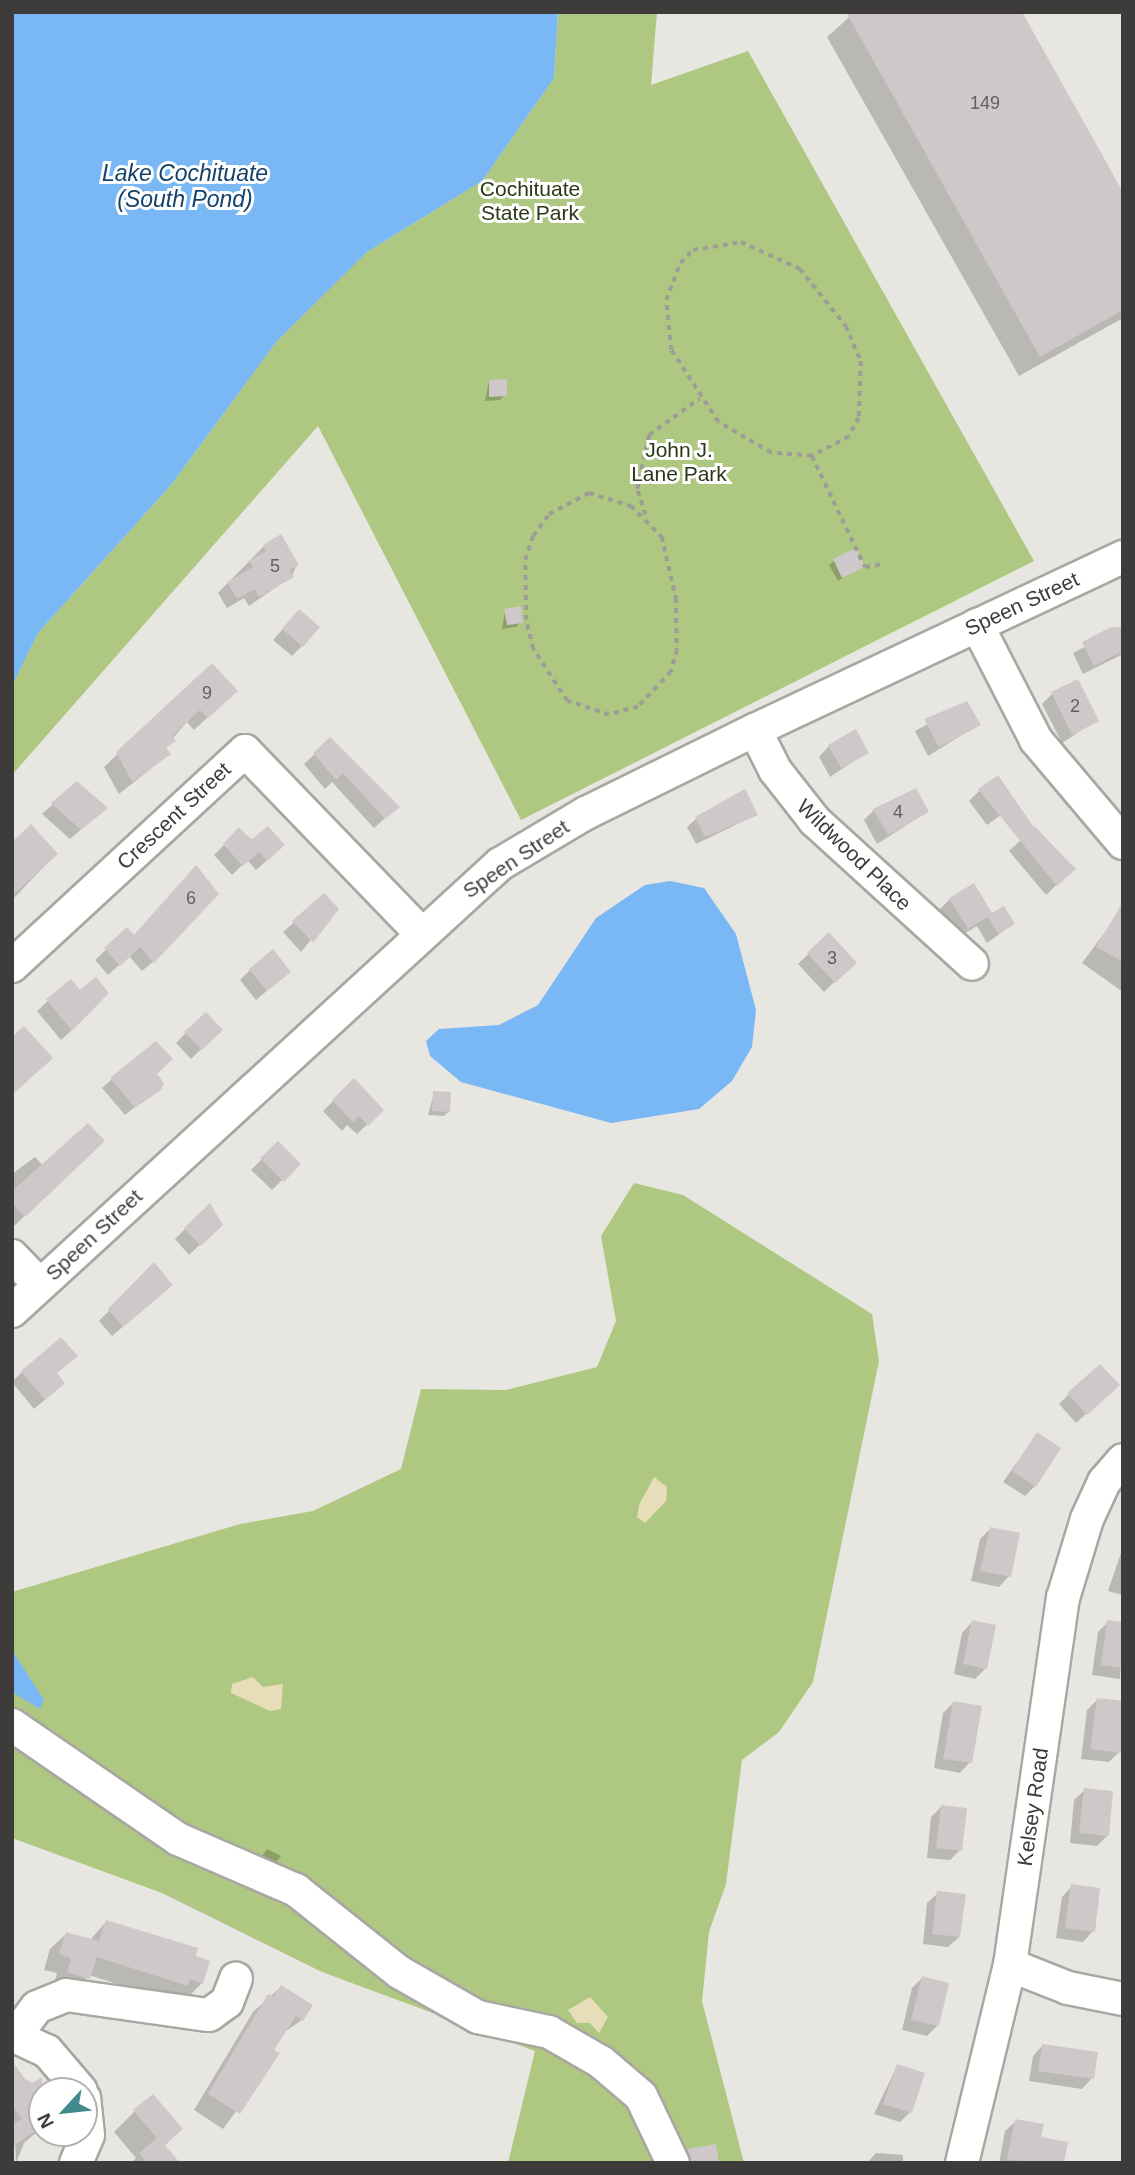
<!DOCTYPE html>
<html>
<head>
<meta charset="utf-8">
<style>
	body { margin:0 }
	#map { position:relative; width:1135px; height:2175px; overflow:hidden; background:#e8e6e0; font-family:Helvetica,sans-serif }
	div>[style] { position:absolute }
	.green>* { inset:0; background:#aec881 }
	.sand>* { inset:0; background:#e7ddb8 }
	.water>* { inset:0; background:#79b7f5 }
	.shadow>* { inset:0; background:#0003 }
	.building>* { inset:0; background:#cec8cb }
	.path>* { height:3.5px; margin-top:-1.75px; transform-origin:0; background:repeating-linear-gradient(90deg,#9d9c97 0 5px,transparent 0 10px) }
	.roads { filter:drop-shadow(2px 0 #a9a7a1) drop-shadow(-2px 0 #a9a7a1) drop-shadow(0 2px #a9a7a1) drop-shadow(0 -2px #a9a7a1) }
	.minor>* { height:32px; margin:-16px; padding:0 16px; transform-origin:16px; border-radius:16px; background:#fff }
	span { translate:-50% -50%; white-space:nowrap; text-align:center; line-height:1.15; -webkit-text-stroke:6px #fff; paint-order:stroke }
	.number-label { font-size:18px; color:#615f5e }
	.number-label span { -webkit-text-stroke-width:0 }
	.park-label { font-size:21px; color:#2c3716 }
	.street-label { font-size:21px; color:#3d3c3a }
	.water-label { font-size:23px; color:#15426a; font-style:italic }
	.frame { position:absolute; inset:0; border:14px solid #3d3c3a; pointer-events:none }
	.north { position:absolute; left:28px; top:2077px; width:70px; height:70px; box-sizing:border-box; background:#fff; border:2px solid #b1b1b0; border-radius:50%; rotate:243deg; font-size:19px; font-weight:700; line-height:28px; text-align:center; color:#3d3c3a }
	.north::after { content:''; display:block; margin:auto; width:24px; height:32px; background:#428a8b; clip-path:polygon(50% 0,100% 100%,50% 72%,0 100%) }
</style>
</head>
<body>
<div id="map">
	<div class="green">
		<div style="clip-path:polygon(558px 12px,657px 12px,651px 85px,748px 51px,1034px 561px,521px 820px,318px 426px,12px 775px,12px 686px,38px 633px,171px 485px,277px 341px,328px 288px,367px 252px,482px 181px,554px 78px)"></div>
		<div style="clip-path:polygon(634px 1183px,683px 1195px,872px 1314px,879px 1361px,813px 1682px,779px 1732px,742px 1760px,726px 1884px,709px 1932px,702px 2001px,744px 2163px,508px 2163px,535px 2051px,322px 1972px,162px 1893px,12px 1838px,12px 1592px,240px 1524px,313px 1511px,401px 1469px,421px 1389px,506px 1390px,597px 1367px,616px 1321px,601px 1236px)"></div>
	</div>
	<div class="sand">
		<div style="clip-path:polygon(654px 1477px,667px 1487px,666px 1501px,645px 1523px,637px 1517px,639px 1505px)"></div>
		<div style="clip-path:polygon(253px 1677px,263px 1687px,283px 1684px,281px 1709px,270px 1711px,231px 1693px,232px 1684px)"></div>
		<div style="clip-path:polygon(590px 1997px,608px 2017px,599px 2033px,590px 2023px,577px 2023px,568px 2010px)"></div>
	</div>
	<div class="water">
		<div style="clip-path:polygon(12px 12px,558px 12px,554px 78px,482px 181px,367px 252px,277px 341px,171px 485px,38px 633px,12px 686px)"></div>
		<div style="clip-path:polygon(670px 881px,704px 888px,736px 934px,756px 1010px,752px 1047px,732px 1081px,699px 1109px,611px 1123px,461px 1082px,430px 1056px,426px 1041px,439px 1029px,499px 1025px,538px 1005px,596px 918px,645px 885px)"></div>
		<div style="clip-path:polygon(12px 1650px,44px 1700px,40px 1709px,12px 1692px)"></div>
	</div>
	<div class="shadow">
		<div style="clip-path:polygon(855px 12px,1123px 195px,1123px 318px,1019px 376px,827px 37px)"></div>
		<div style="clip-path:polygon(489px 381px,505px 395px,500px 400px,485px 401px)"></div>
		<div style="clip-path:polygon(264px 546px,297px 564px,292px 576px,249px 606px,244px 598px,227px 608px,218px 593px)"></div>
		<div style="clip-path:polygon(834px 561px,862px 566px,838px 581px,829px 565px)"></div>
		<div style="clip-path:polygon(505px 611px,521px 622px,516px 627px,502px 629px)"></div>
		<div style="clip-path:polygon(289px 622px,302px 646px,292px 656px,273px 640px)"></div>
		<div style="clip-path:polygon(1123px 627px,1123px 654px,1083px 674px,1073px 653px)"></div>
		<div style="clip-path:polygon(211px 665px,222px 704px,194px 730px,187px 722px,164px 748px,169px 754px,119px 794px,104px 767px)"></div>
		<div style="clip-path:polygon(1052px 694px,1097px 720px,1062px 743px,1042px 704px)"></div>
		<div style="clip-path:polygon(967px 703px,978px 725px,928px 756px,915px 731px)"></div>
		<div style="clip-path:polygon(330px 740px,397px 807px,374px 828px,332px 782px,325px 789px,304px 764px)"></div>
		<div style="clip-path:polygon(829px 746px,867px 752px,830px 777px,819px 757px)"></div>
		<div style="clip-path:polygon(77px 783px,106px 808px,70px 839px,42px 814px)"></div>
		<div style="clip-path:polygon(979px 791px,1005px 812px,987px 825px,969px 801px)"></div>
		<div style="clip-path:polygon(874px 810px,927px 812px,877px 844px,864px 820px)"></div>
		<div style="clip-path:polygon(756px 815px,696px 844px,687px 827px,696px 819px)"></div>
		<div style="clip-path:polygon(1035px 827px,1074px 868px,1046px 895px,1009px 851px)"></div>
		<div style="clip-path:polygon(239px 830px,273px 855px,256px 870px,247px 860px,232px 875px,214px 855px)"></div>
		<div style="clip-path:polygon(12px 842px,56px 854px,12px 900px)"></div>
		<div style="clip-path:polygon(324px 896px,336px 909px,301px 952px,283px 932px)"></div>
		<div style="clip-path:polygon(950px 899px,991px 916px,1013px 924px,987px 943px,977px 926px,957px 938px,940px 909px)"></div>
		<div style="clip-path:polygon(1114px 920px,1123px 922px,1123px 992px,1082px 963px)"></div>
		<div style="clip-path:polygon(127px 930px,154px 961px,142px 971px,129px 956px,108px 975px,95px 960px)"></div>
		<div style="clip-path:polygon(829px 934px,855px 962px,824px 992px,798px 964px)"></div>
		<div style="clip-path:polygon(250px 970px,289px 972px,256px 1000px,240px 980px)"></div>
		<div style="clip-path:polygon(70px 981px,82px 1021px,61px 1040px,37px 1011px)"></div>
		<div style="clip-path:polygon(221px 1030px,191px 1059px,176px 1043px,186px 1033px)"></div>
		<div style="clip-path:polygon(154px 1074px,153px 1092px,125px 1115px,102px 1088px,112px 1079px)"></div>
		<div style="clip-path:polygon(354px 1081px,382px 1110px,357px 1134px,347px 1125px,342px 1131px,323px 1111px)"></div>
		<div style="clip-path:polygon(434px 1093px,449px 1111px,444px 1116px,428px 1115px)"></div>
		<div style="clip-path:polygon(278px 1143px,298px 1164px,272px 1190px,251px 1170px)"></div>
		<div style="clip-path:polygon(90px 1154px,12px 1228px,12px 1174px,35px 1157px,44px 1167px)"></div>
		<div style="clip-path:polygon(185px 1229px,210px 1235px,189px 1255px,175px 1239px)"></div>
		<div style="clip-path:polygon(154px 1265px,160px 1295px,112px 1336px,99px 1321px)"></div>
		<div style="clip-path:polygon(22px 1372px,56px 1374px,53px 1393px,34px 1409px,12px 1382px)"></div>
		<div style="clip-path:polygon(1069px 1394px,1107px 1395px,1076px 1423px,1059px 1404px)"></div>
		<div style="clip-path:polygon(1037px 1434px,1035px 1486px,1025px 1496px,1003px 1482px)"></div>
		<div style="clip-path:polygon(990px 1529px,1009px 1576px,999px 1587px,971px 1581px,980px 1539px)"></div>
		<div style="clip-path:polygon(1123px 1547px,1123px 1595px,1108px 1591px)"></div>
		<div style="clip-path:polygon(972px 1622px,986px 1668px,975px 1679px,954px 1674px,962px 1633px)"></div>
		<div style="clip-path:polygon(1108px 1622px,1123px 1624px,1120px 1679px,1092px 1675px,1098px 1632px)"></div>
		<div style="clip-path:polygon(1097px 1700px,1123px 1703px,1119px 1752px,1109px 1762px,1081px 1759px,1087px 1710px)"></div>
		<div style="clip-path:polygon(953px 1703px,970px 1762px,960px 1773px,934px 1768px,943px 1713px)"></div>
		<div style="clip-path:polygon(1085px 1790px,1107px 1836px,1097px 1846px,1070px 1843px,1074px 1800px)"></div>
		<div style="clip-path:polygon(941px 1807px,960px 1850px,950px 1860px,927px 1858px,931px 1817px)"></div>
		<div style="clip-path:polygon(267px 1849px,281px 1856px,273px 1866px,259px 1860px)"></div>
		<div style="clip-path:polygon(1072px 1886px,1093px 1931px,1083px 1942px,1056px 1938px,1062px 1897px)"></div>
		<div style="clip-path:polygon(938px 1893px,959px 1937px,948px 1947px,923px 1944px,927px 1903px)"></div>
		<div style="clip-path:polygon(106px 1922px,193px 1957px,202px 1983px,186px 1999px,170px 2001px,89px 1975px,73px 1994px,53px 1988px,57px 1973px,44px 1970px,50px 1949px,66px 1934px,90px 1940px)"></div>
		<div style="clip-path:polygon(922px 1978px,938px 2025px,927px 2036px,902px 2030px,912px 1988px)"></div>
		<div style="clip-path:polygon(281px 1987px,302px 2020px,283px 2033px,272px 2050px,278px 2054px,223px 2129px,194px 2110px,253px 2012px)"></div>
		<div style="clip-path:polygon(1043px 2045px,1092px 2078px,1082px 2089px,1029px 2081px,1033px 2056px)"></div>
		<div style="clip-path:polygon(897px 2066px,910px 2112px,900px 2122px,874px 2114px)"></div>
		<div style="clip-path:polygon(12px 2076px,42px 2102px,42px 2128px,24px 2143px,16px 2163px)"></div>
		<div style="clip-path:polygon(135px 2111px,181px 2129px,164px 2146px,178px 2163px,131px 2163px,136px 2158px,114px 2132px)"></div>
		<div style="clip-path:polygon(1016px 2121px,1039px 2138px,1062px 2163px,999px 2163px,1005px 2131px)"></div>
		<div style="clip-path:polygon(876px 2153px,903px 2155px,903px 2163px,867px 2163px)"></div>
	</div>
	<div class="building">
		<div style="clip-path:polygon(846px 12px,1022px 12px,1123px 192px,1123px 310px,1040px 357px)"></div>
		<div style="clip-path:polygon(507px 379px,507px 396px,489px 397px,489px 380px)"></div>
		<div style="clip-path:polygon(281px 534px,299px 565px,290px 570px,294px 577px,259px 597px,255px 589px,237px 599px,227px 582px,253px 567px,249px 561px,266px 551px,263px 545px)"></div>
		<div style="clip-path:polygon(856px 548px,865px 567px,842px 578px,833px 559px)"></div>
		<div style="clip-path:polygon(521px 606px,523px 623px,507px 625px,504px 609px)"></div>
		<div style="clip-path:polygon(299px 609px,320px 627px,303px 647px,282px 629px)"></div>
		<div style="clip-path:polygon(1111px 627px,1123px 627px,1123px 651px,1094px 666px,1082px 642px)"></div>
		<div style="clip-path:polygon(212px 663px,238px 691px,208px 718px,200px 710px,172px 736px,176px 741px,166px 748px,171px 754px,132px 782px,116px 752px)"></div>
		<div style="clip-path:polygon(1078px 679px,1099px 721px,1072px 735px,1051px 692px)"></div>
		<div style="clip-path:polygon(967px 701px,981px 725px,939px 747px,924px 719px)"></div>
		<div style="clip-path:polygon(856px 729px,869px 753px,841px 768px,828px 745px)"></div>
		<div style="clip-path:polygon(330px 737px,400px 807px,385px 819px,343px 773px,336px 780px,313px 753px)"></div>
		<div style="clip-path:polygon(998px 775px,1033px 826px,1076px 869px,1057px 886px,978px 789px)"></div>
		<div style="clip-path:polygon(77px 781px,108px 808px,81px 830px,51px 803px)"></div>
		<div style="clip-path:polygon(916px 788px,929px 812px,888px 835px,873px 809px)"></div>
		<div style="clip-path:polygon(745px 789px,758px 815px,705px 837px,695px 817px)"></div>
		<div style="clip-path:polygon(31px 824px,58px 854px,12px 896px,12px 842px)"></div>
		<div style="clip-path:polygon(268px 826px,285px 845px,267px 861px,259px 852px,243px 866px,223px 844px,239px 827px,251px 840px)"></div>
		<div style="clip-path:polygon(196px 865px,219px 894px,154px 963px,140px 947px,120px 966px,104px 948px,127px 927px,134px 935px)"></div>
		<div style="clip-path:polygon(974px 883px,992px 913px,1004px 906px,1015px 924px,998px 934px,988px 917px,968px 929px,949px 898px)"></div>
		<div style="clip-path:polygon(324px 893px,339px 909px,313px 943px,292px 921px)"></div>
		<div style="clip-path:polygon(1123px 902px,1123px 962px,1096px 947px)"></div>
		<div style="clip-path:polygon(829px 932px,857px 963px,835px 983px,807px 953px)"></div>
		<div style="clip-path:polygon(273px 949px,291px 972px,267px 991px,249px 969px)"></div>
		<div style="clip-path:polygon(96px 977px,109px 993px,72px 1031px,46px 999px,71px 979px,80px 990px)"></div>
		<div style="clip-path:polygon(206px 1012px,223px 1030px,202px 1050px,184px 1032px)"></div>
		<div style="clip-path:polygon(24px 1026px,53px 1058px,12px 1095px,12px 1037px)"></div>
		<div style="clip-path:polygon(156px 1041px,173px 1059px,157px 1074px,164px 1083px,161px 1090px,135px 1108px,110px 1078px)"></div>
		<div style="clip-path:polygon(354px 1078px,384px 1110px,368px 1126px,359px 1116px,353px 1122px,332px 1100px)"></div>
		<div style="clip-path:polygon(433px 1091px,451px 1092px,450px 1112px,432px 1111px)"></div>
		<div style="clip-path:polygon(88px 1123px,105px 1141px,25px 1217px,12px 1203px,12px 1191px)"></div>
		<div style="clip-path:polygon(278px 1141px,301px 1164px,284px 1182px,260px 1158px)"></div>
		<div style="clip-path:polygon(210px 1203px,223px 1225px,201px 1246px,184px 1228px)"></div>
		<div style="clip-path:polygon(154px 1262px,173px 1285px,123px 1327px,108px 1309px)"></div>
		<div style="clip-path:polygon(61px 1337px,78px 1356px,57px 1373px,65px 1383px,45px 1400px,21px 1371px)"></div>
		<div style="clip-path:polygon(1100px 1364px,1120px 1385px,1087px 1415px,1067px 1393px)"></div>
		<div style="clip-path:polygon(1037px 1432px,1061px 1448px,1036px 1487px,1012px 1471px)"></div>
		<div style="clip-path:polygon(990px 1527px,1020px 1533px,1011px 1577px,980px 1571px)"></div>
		<div style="clip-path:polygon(972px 1620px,996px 1625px,987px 1669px,963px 1664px)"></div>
		<div style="clip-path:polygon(1107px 1620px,1123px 1622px,1123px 1668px,1101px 1665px)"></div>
		<div style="clip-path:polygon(1097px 1698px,1123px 1701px,1121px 1753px,1090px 1749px)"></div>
		<div style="clip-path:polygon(953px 1701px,982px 1706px,972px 1763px,943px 1759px)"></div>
		<div style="clip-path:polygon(1084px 1788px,1113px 1791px,1109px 1836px,1079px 1833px)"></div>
		<div style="clip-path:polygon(941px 1805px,967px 1808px,962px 1851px,936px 1848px)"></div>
		<div style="clip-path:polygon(1071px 1884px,1100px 1888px,1095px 1932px,1065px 1928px)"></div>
		<div style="clip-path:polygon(937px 1891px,966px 1894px,960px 1937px,932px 1934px)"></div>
		<div style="clip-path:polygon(106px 1920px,198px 1948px,196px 1956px,210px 1961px,203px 1984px,190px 1979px,188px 1986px,97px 1957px,90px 1979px,67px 1972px,71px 1958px,59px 1954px,66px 1932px,99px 1941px)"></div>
		<div style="clip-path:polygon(922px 1976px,949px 1983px,939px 2026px,911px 2020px)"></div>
		<div style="clip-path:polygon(281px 1985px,313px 2005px,303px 2021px,296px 2016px,274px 2050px,280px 2053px,240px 2114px,208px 2094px,268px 1994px,273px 1997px)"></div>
		<div style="clip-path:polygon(1042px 2044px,1098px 2052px,1094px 2079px,1038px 2071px)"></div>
		<div style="clip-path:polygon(12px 2061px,25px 2079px,33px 2083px,42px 2077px,42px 2126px,12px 2147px,12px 2125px,22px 2119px,12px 2105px)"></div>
		<div style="clip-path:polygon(897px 2064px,925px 2073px,912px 2113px,883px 2104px)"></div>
		<div style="clip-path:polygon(153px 2094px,183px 2129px,165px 2145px,180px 2163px,147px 2163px,139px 2153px,157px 2138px,133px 2110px)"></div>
		<div style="clip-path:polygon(1015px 2119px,1044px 2124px,1041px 2137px,1068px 2142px,1064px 2163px,1007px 2160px)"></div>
		<div style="clip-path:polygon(716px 2144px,719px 2163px,691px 2163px,687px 2149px)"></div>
	</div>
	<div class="path">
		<div style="left:741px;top:242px;width:65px;rotate:24.6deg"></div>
		<div style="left:800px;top:269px;width:73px;rotate:51.1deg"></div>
		<div style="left:846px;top:326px;width:38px;rotate:67deg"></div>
		<div style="left:861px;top:361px;width:57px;rotate:92deg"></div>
		<div style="left:859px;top:418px;width:21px;rotate:118deg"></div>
		<div style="left:849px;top:437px;width:42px;rotate:152.8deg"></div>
		<div style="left:812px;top:456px;width:41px;rotate:-175.8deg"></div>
		<div style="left:771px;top:453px;width:61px;rotate:-149.7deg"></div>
		<div style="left:718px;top:422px;width:86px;rotate:-123.1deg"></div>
		<div style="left:671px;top:350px;width:50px;rotate:-95.7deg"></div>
		<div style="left:666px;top:300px;width:40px;rotate:-69deg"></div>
		<div style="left:680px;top:263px;width:18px;rotate:-45deg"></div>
		<div style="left:693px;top:250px;width:49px;rotate:-9.5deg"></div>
		<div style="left:812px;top:456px;width:123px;rotate:64.5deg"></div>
		<div style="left:865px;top:567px;width:18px;rotate:-9deg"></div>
		<div style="left:589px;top:493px;width:44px;rotate:17.2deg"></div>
		<div style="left:631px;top:506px;width:44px;rotate:45deg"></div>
		<div style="left:662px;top:537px;width:63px;rotate:77.1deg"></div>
		<div style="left:676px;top:598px;width:52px;rotate:88.9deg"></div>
		<div style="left:677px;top:650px;width:23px;rotate:105deg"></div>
		<div style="left:671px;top:672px;width:48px;rotate:133.3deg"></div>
		<div style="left:638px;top:707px;width:30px;rotate:165deg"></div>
		<div style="left:609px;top:715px;width:44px;rotate:-161.6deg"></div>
		<div style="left:567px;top:701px;width:62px;rotate:-123.2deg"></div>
		<div style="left:533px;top:649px;width:30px;rotate:-104deg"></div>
		<div style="left:526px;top:620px;width:60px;rotate:-91deg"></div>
		<div style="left:525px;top:560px;width:25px;rotate:-72deg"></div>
		<div style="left:533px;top:536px;width:27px;rotate:-54deg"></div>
		<div style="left:549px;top:514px;width:45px;rotate:-27.7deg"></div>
		<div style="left:645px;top:515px;width:27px;rotate:-107deg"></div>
		<div style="left:637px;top:489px;width:55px;rotate:-77.5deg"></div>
		<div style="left:649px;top:435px;width:62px;rotate:-35.8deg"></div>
	</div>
	<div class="roads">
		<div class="minor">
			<div style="left:977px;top:625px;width:129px;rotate:62.8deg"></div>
			<div style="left:1036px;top:740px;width:135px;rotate:49.8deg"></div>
			<div style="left:755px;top:730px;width:45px;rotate:63.4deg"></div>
			<div style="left:775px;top:770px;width:65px;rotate:51.9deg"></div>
			<div style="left:815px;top:821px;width:212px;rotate:42.3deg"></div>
			<div style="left:12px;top:966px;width:317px;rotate:-42.7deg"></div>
			<div style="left:245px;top:751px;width:250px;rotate:46deg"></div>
			<div style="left:12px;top:1256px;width:40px;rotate:46deg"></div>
			<div style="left:12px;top:1311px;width:662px;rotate:-42.49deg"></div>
			<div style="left:500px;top:864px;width:100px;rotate:-30.7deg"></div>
			<div style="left:586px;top:813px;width:188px;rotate:-26.2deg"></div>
			<div style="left:755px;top:730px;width:407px;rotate:-25.2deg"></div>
			<div style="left:12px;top:1725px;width:201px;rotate:34.5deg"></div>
			<div style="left:178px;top:1839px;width:129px;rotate:23.4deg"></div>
			<div style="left:296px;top:1890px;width:132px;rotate:38.5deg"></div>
			<div style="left:399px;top:1972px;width:91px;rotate:29.7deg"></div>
			<div style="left:478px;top:2017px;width:73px;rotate:11.9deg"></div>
			<div style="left:549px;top:2032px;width:60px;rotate:30deg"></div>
			<div style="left:601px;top:2062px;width:52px;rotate:40.4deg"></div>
			<div style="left:641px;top:2096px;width:74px;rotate:64.5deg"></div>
			<div style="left:1010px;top:1965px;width:62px;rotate:21.6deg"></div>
			<div style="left:1068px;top:1988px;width:56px;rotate:11.3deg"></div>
			<div style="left:12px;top:2035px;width:38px;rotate:25deg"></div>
			<div style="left:47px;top:2051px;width:52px;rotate:49.6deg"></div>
			<div style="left:15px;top:2036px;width:36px;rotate:-53deg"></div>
			<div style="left:37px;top:2007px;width:31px;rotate:-22deg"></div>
			<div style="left:66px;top:1995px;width:144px;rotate:8deg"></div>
			<div style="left:209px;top:2015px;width:22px;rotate:-36deg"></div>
			<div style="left:227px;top:2002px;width:25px;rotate:-69deg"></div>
			<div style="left:76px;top:2163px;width:30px;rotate:-67deg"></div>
			<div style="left:88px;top:2135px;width:37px;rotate:-96deg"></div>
			<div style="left:962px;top:2163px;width:204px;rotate:-76.4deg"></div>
			<div style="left:1010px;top:1965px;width:371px;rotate:-81.8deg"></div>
			<div style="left:1063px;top:1598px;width:83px;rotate:-73.1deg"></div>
			<div style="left:1087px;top:1519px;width:41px;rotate:-65.3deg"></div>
			<div style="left:1104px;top:1482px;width:29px;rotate:-49deg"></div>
		</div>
	</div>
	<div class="number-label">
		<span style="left:985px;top:103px">149</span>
		<span style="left:275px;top:566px">5</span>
		<span style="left:207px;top:693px">9</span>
		<span style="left:1075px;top:706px">2</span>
		<span style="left:898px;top:812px">4</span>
		<span style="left:191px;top:898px">6</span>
		<span style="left:832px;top:958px">3</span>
	</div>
	<div class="park-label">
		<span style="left:530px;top:201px">Cochituate<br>State Park</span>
		<span style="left:679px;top:462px">John J.<br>Lane Park</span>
	</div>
	<div class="street-label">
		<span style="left:1022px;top:604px;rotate:-25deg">Speen Street</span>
		<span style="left:174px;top:816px;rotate:-43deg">Crescent Street</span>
		<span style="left:854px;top:855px;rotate:44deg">Wildwood Place</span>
		<span style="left:516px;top:859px;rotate:-34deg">Speen Street</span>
		<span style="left:94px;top:1235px;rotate:-43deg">Speen Street</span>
		<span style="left:1033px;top:1807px;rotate:-82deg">Kelsey Road</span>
	</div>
	<div class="water-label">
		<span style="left:185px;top:186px">Lake Cochituate<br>(South Pond)</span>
	</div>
	<div class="frame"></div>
	<div class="north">N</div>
</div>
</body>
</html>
